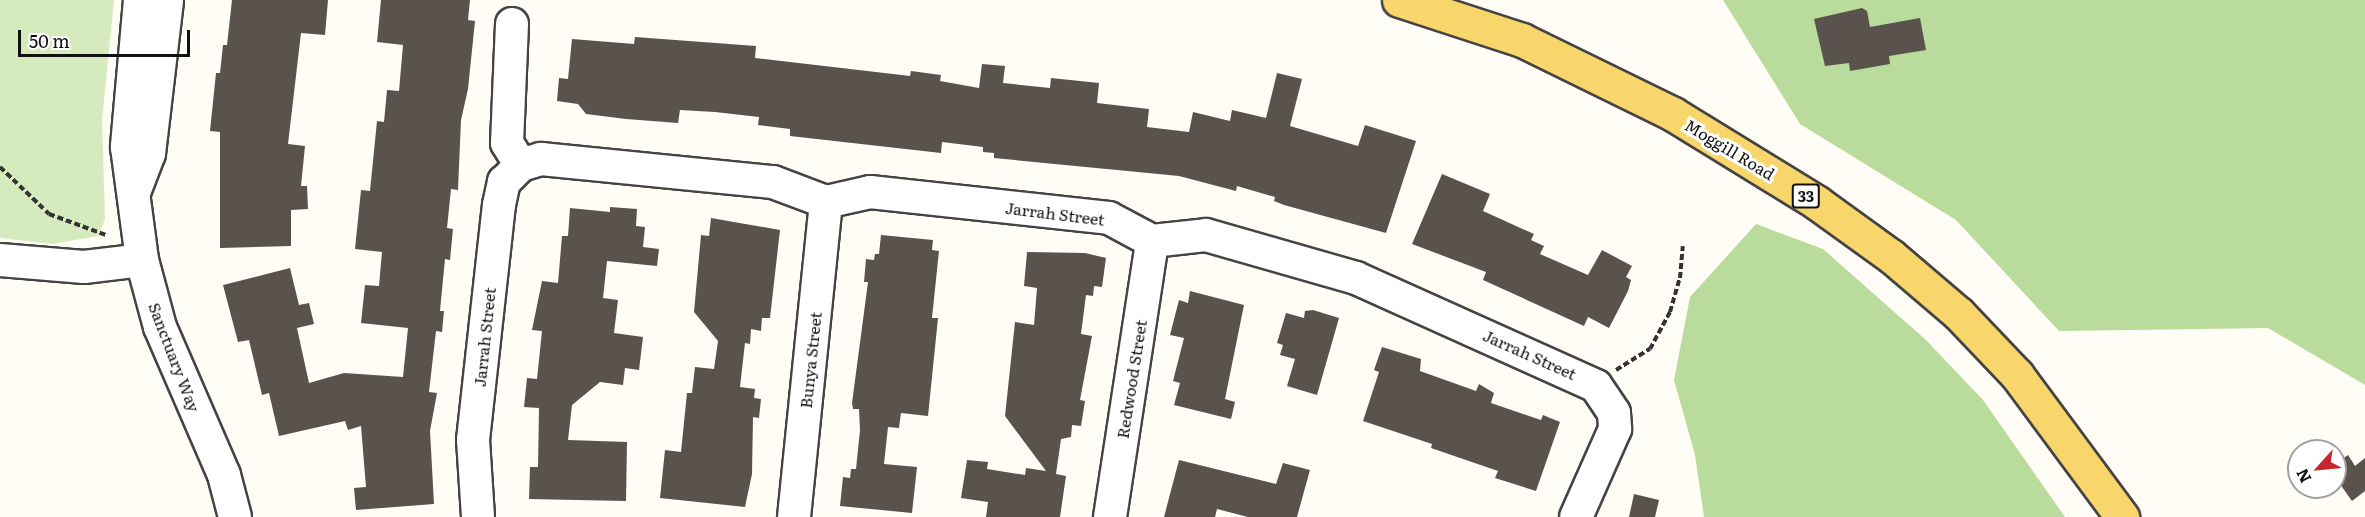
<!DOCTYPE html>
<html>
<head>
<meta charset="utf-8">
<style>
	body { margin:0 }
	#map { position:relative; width:2365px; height:517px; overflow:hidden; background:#fffdf5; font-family:Literata,serif }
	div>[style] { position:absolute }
	.green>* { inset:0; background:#d5ebbd }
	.forest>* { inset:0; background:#b9dc9c }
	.building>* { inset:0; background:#5a524d }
	.path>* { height:4px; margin-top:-2px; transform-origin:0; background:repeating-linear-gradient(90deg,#333 0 6px,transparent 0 9px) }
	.roads { filter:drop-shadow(2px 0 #444) drop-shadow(-2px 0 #444) drop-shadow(0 2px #444) drop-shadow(0 -2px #444) }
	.minor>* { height:32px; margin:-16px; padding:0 16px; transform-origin:16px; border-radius:16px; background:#fff }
	.major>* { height:33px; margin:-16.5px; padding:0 16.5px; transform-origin:16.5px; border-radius:16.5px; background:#f9d66b }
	span { translate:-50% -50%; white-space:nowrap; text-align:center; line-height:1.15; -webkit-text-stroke:6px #fff; paint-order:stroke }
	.shield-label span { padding:2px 4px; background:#fff; border:2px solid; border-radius:4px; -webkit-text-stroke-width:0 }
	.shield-label { font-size:15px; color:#111; font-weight:700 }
	.street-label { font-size:16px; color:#111 }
	.north { position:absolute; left:2287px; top:439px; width:60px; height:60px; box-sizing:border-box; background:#fff; border:2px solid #a0a0a0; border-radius:50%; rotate:243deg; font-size:16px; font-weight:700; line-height:24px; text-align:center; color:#111 }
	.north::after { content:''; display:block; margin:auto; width:21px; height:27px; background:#c4262e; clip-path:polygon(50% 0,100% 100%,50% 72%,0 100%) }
	.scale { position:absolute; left:18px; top:30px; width:172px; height:27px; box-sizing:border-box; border:3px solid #111; border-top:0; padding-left:8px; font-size:18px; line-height:21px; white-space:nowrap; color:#111; -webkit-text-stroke:4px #fff; paint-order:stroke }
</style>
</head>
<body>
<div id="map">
	<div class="green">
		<div style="clip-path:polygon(0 0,114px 0,102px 120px,105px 219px,98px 236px,52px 244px,0 238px)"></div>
	</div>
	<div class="forest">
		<div style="clip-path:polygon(1723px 0,2365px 0,2365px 385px,2268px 328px,2059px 331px,1956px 220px,1800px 124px)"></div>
		<div style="clip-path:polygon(1756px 224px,1823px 249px,1926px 340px,1983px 400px,2065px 517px,1704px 517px,1695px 455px,1674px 380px,1690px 297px)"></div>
	</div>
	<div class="building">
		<div style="clip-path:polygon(232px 0,328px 0,325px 35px,301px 33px,288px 144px,305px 146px,301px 186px,307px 186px,308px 209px,291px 210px,291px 246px,220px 248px,220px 132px,210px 131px,216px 73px,220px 73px,223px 45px,227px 45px)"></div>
		<div style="clip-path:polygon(381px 0,470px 0,468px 20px,475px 21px,468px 89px,461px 120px,458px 190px,451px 189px,447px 228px,453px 229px,450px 260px,445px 259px,440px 311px,444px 311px,442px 332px,436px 331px,429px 392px,437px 393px,430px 431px,434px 504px,356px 510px,354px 488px,366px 487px,361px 426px,348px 430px,345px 421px,279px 436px,269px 393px,262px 395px,249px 340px,238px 342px,223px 285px,290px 268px,299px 305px,309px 303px,314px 324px,297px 328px,309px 383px,344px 373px,403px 377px,408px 328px,361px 323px,365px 285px,379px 286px,382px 252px,355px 249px,361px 190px,370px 191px,377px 121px,384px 122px,387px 90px,399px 91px,403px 45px,377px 42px)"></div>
		<div style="clip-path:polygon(1862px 8px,1867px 11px,1870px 27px,1920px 18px,1926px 50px,1889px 56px,1890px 64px,1850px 71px,1849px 63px,1825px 66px,1814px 19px)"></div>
		<div style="clip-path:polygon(635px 37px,756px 46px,755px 58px,910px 76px,911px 71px,941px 75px,940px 81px,979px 88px,982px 64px,1005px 66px,1003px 83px,1050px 88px,1051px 78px,1099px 83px,1097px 103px,1149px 109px,1147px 127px,1189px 132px,1193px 112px,1230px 121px,1232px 110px,1266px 118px,1277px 73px,1302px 79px,1290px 126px,1358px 146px,1365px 125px,1416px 141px,1386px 233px,1284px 205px,1274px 201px,1275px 197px,1237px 186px,1236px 191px,1179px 176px,994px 158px,994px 153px,983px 152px,983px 147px,942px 142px,941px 153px,790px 136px,790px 129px,758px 125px,759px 117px,715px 112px,680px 110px,678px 123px,626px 119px,586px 114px,578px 104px,557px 101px,559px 78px,568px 79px,572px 39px,634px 44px)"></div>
		<div style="clip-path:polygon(1442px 174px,1490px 194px,1483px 211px,1534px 234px,1531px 240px,1544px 246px,1540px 254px,1588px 275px,1602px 250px,1632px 266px,1626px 277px,1631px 280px,1628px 291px,1609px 328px,1588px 317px,1584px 326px,1483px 280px,1486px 272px,1412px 244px)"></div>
		<div style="clip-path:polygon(610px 207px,637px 209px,636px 226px,645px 227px,643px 247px,659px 249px,657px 266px,607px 261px,603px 298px,618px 300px,614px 333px,643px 337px,639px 370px,625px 368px,623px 385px,600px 382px,572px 405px,568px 440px,627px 442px,626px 501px,529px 499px,530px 467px,538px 467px,539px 408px,524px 407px,527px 378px,537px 379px,542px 331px,532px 330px,542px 281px,558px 283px,562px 236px,568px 236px,570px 208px,610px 212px)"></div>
		<div style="clip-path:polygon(711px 218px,780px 230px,770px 318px,762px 318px,761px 331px,751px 329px,750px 344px,745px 343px,740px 387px,755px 389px,754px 398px,761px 399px,759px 418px,753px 417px,752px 474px,745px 507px,660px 498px,665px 450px,681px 452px,687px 393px,692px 393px,695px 367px,714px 369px,718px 341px,694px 312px,701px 235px,709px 236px)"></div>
		<div style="clip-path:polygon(881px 235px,933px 240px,932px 250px,939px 251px,932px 318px,938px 318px,928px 416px,901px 413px,899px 428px,888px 427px,884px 464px,917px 467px,912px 513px,840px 506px,843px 477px,850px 478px,851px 469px,856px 469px,860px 430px,859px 409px,853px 409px,852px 403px,868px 282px,864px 282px,866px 259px,874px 260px,875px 254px,879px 254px)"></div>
		<div style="clip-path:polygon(1027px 252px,1085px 253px,1106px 258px,1102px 287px,1094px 286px,1093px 296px,1086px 295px,1081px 334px,1092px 336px,1080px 400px,1085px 401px,1081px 426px,1072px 425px,1071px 437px,1061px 439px,1056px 474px,1066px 476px,1060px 517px,986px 517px,988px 502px,961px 498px,967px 460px,988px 462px,987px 469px,1025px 475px,1026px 468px,1046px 471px,1005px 416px,1015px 322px,1034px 325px,1037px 288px,1024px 286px)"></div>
		<div style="clip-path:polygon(1190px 291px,1244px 305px,1225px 399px,1235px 402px,1231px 419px,1174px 405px,1180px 383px,1173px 381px,1184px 338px,1170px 335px,1179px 300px,1188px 303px)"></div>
		<div style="clip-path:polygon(1313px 310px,1339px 318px,1317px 395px,1287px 386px,1295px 359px,1280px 355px,1283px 345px,1277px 343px,1286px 313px,1304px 318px,1305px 311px)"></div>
		<div style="clip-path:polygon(1382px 347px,1421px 359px,1420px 371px,1476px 391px,1479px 384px,1494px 393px,1491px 403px,1541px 420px,1543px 415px,1560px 422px,1536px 491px,1495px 478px,1498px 471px,1431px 448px,1432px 444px,1363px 421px,1379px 372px,1374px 370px)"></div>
		<div style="clip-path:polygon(2348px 455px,2355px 466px,2365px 458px,2365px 491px,2352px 501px,2335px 477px,2335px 464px)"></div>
		<div style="clip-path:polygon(1179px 460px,1276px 484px,1283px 463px,1310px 470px,1297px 517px,1248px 517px,1217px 509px,1215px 517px,1164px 517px)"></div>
		<div style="clip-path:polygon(1634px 494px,1659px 500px,1655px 517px,1629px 517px)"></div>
	</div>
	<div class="path">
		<div style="left:0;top:167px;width:68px;rotate:43.8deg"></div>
		<div style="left:49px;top:214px;width:61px;rotate:20.2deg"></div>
		<div style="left:1616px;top:370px;width:40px;rotate:-32deg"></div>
		<div style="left:1650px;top:349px;width:42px;rotate:-61.6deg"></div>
		<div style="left:1670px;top:312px;width:35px;rotate:-74deg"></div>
		<div style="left:1680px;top:278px;width:32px;rotate:-85deg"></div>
	</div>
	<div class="roads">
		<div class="minor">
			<div style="left:140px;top:0;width:148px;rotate:95.1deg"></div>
			<div style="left:127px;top:147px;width:114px;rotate:82.4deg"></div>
			<div style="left:142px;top:260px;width:69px;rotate:75deg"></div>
			<div style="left:160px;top:327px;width:161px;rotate:66.6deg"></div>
			<div style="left:224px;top:475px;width:43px;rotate:75.3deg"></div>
			<div style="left:512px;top:24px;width:119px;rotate:92.4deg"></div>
			<div style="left:507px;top:143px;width:26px;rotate:58deg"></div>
			<div style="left:135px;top:190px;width:39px;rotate:-69deg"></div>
			<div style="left:149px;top:154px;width:155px;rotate:-83.3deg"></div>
			<div style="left:0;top:260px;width:84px;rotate:4.8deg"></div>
			<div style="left:84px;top:267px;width:58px;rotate:-6.9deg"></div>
			<div style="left:478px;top:517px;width:77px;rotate:-93.7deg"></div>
			<div style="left:473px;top:440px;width:236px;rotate:-83.7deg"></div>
			<div style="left:499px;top:205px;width:24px;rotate:-78deg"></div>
			<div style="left:504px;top:182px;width:24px;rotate:-45deg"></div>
			<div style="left:521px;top:165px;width:21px;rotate:-17deg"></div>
			<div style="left:541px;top:159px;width:233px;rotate:5.7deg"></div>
			<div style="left:773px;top:182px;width:57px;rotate:20.7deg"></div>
			<div style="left:826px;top:202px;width:45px;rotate:-12.8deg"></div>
			<div style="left:870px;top:192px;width:240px;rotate:6.2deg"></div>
			<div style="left:1109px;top:218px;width:49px;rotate:28.1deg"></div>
			<div style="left:1152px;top:241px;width:54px;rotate:-6.3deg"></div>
			<div style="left:1206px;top:235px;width:156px;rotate:16deg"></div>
			<div style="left:1356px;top:278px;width:263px;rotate:24.2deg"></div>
			<div style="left:1596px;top:386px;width:32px;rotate:56deg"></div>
			<div style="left:1614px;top:413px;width:16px;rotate:86deg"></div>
			<div style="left:1615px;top:429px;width:96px;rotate:113.9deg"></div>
			<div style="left:794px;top:517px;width:317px;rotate:-84.2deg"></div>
			<div style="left:1110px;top:517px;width:279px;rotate:-81.3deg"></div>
		</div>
		<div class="major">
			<div style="left:1399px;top:0;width:129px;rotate:18deg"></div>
			<div style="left:1522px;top:40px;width:168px;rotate:26.1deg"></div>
			<div style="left:1673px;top:114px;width:168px;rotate:31.6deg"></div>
			<div style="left:1816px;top:202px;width:92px;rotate:35.8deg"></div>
			<div style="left:1891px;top:256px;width:89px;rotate:40.5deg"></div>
			<div style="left:1959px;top:314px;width:84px;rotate:46.4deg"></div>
			<div style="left:2017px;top:375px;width:177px;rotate:53.5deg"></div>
		</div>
	</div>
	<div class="shield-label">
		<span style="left:1806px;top:196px">33</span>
	</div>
	<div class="street-label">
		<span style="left:1730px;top:149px;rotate:31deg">Moggill Road</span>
		<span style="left:1055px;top:213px;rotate:7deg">Jarrah Street</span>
		<span style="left:484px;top:337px;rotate:-84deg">Jarrah Street</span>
		<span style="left:1530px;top:354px;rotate:24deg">Jarrah Street</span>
		<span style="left:175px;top:357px;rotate:69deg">Sanctuary Way</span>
		<span style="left:810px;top:360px;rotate:-84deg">Bunya Street</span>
		<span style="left:1131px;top:379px;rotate:-81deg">Redwood Street</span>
	</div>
	<div class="north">N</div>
	<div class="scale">50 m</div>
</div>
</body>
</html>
